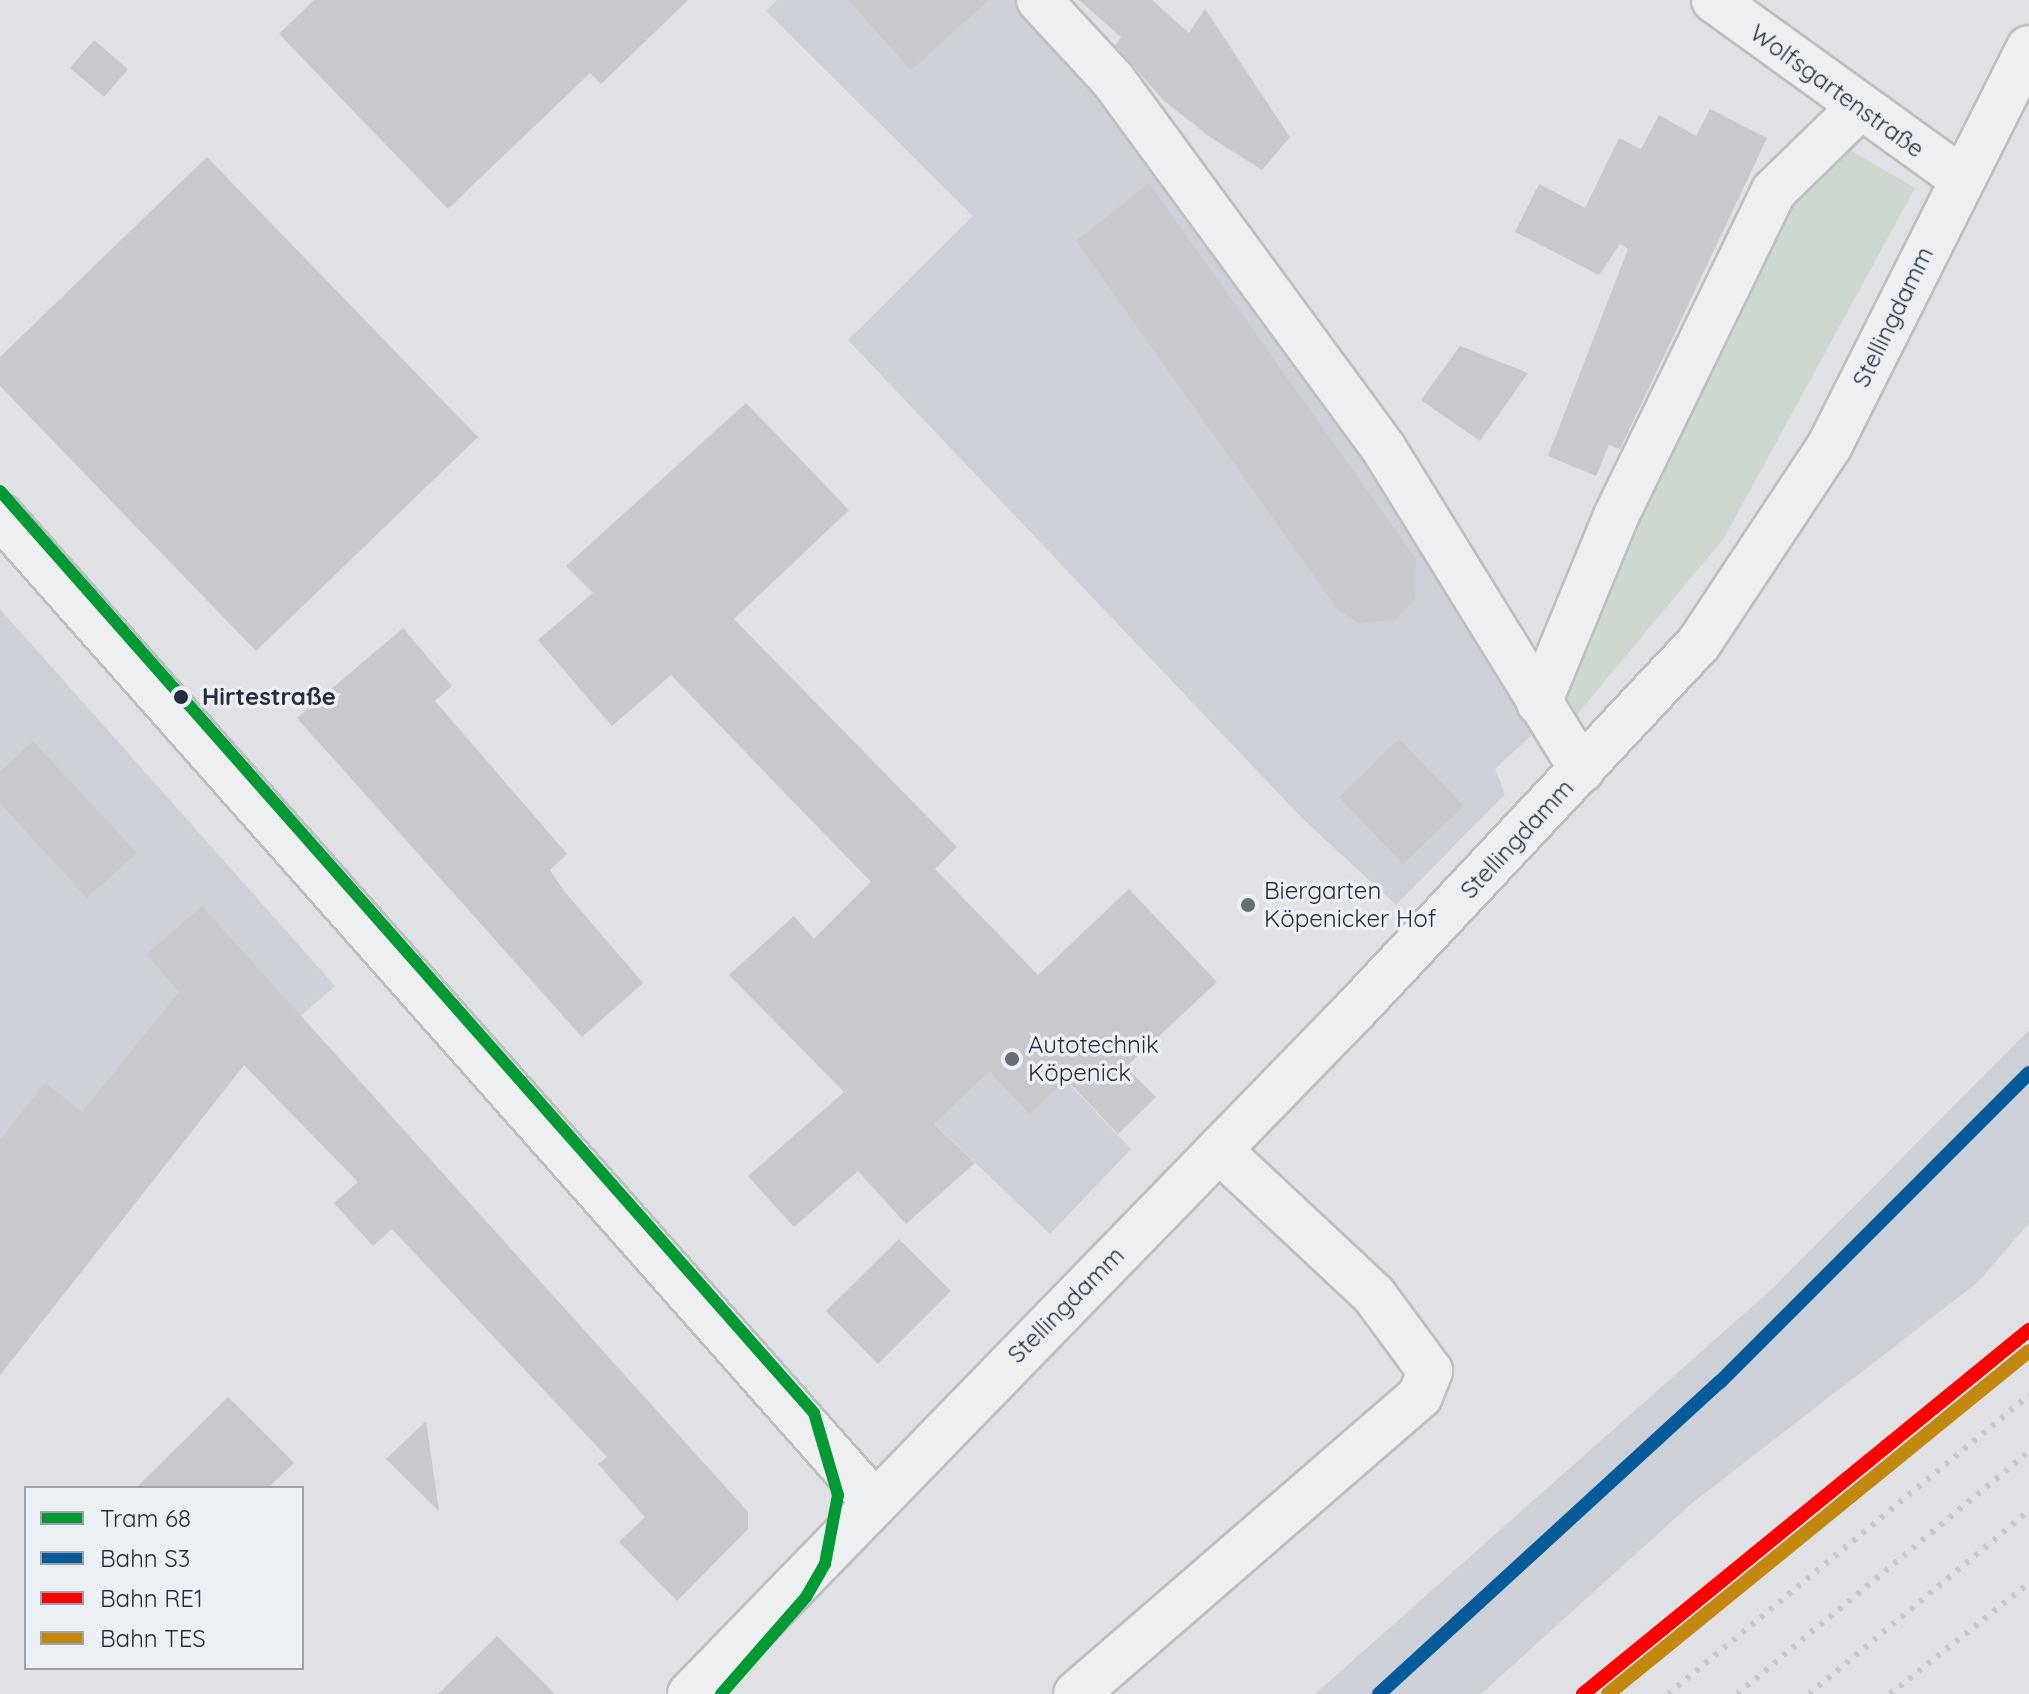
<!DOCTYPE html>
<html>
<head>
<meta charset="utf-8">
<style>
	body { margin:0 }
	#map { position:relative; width:2029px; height:1694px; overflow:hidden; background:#dfe1e4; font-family:Quicksand,sans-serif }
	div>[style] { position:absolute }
	.built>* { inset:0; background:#cdd0d7 }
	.green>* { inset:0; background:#ced8cf }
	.building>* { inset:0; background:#c7c9cc }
	.roads { filter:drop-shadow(2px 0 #bdbfc2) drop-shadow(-2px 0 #bdbfc2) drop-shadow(0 2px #bdbfc2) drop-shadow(0 -2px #bdbfc2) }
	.minor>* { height:44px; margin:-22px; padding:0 22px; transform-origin:22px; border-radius:22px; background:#eeeff1 }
	.rail>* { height:6px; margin-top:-3px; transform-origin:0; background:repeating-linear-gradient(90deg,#c8c9cc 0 4px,transparent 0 12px) }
	.rail-1>* { height:14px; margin:-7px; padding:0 7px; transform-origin:7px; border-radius:7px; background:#055a99 }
	.rail-2>* { height:14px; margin:-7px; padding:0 7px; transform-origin:7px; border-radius:7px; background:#f00 }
	.rail-3>* { height:14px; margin:-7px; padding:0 7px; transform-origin:7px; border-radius:7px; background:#c3880f }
	.tram-1>* { height:12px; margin:-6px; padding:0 6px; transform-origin:6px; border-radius:6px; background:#093 }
	.dots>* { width:22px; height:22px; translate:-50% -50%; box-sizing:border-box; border:4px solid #eceff4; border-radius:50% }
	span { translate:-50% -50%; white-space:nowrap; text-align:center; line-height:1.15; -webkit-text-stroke:7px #eceff4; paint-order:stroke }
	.street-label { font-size:24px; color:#272d3c }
	.stop-label { font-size:24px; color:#272d3c; font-weight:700 }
	.left { translate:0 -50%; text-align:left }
	.poi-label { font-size:24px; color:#272d3c }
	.legend { position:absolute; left:24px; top:1486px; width:280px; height:184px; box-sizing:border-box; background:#eceff4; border:2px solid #9da1aa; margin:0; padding:10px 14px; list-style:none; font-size:24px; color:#272d3c }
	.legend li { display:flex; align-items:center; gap:16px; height:40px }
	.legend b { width:40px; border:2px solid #9da1aa }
</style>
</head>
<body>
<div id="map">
	<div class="built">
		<div style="clip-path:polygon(777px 0,1020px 0,1067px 51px,1386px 484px,1535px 732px,1495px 769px,1505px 794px,1396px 905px,1303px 819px,848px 340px,973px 216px,766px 11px)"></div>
		<div style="clip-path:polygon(0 609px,335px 986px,244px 1065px,0 1375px)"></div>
		<div style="clip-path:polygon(992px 1003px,1131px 1149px,1050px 1234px,898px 1089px)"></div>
		<div style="clip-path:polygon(2029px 1030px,2029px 1223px,1978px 1282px,1692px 1503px,1481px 1694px,1315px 1694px,1772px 1289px)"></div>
	</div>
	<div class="green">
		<div style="clip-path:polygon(1848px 149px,1915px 188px,1724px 538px,1575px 717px,1562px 702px,1602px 587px,1790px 188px)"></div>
	</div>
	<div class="building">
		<div style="clip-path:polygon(314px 0,688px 0,601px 84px,590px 73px,448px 209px,279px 34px)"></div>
		<div style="clip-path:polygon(848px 0,989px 0,911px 70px)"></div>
		<div style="clip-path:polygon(1079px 0,1152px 0,1189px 33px,1205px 9px,1290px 137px,1262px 170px,1210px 137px,1163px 100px,1115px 45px,1121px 37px)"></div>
		<div style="clip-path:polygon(94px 40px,128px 69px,104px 97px,70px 68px)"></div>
		<div style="clip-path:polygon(1710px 109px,1767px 138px,1620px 449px,1609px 445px,1596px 476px,1548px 456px,1628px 249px,1620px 244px,1599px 275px,1515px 232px,1539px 184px,1585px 208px,1619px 138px,1641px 149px,1659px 115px,1696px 136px)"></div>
		<div style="clip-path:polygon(207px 157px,478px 437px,256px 651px,0 386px,0 357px)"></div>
		<div style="clip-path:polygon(1149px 183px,1416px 559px,1415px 599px,1396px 619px,1360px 624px,1338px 610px,1076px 241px)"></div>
		<div style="clip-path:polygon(1460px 346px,1528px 373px,1480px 441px,1421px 400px)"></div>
		<div style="clip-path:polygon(746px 403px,849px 510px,734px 619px,957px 847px,935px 869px,1038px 975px,1129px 889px,1217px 982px,1126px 1067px,1156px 1097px,1118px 1134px,1066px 1079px,1030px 1114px,989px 1071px,934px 1124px,975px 1163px,906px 1224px,858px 1171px,794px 1227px,748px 1176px,844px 1092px,729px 975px,794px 916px,814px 939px,871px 882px,671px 675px,612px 726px,538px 640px,593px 593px,566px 566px)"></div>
		<div style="clip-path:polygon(403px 628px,452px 686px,435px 701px,567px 854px,550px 870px,564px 891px,643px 983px,582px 1037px,297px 718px)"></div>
		<div style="clip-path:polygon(1399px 739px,1464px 806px,1403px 864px,1339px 797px)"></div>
		<div style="clip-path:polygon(33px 741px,137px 853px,87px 898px,0 803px,0 772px)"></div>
		<div style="clip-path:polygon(202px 906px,748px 1512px,748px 1529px,677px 1601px,619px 1542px,645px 1517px,598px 1464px,607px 1457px,392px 1229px,373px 1246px,334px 1203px,358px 1182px,244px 1065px,0 1375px,0 1140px,45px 1083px,82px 1112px,179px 992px,146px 954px)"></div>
		<div style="clip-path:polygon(899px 1239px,951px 1291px,878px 1364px,826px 1311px)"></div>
		<div style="clip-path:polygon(228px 1397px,294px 1463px,268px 1488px,136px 1488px)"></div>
		<div style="clip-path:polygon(426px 1421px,439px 1511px,386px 1459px)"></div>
		<div style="clip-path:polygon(497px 1636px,555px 1694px,438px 1694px)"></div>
	</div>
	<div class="roads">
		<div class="minor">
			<div style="left:1039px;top:0;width:109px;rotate:47.2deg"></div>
			<div style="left:1113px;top:80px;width:458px;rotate:53.7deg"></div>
			<div style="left:1384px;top:449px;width:377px;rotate:58.3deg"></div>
			<div style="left:1714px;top:0;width:306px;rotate:35.8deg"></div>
			<div style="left:0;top:515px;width:1316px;rotate:48.48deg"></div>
			<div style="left:1539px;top:703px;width:202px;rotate:-67.6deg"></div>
			<div style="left:1616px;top:516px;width:361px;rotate:-64.1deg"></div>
			<div style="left:1774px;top:191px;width:117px;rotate:-44.3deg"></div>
			<div style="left:690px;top:1694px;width:955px;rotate:-45.81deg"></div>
			<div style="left:1356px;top:1009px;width:502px;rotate:-46.86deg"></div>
			<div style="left:1699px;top:643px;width:237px;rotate:-56.5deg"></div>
			<div style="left:1830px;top:445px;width:444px;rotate:-63.4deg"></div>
			<div style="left:1076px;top:1694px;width:455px;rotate:-40.9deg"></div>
			<div style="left:1420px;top:1396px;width:27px;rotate:-68deg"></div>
			<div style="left:1430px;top:1371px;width:94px;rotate:-126.4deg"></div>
			<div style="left:1374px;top:1295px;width:212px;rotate:-136.9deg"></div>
		</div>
	</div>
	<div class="rail">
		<div style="left:1668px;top:1694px;width:469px;rotate:-39.6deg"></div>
		<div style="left:1737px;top:1694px;width:379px;rotate:-39.7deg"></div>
		<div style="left:1809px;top:1694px;width:286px;rotate:-39.8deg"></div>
		<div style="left:1890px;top:1694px;width:178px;rotate:-38.6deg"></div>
	</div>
	<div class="rail-1">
		<div style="left:1379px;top:1694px;width:462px;rotate:-42.5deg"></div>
		<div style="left:1720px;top:1382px;width:437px;rotate:-45deg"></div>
	</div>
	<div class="rail-2">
		<div style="left:1583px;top:1694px;width:576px;rotate:-39.22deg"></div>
	</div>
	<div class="rail-3">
		<div style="left:1608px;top:1694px;width:543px;rotate:-39.17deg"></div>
	</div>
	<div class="tram-1">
		<div style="left:0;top:491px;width:1230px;rotate:48.56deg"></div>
		<div style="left:814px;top:1413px;width:85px;rotate:73.7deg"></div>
		<div style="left:838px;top:1495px;width:70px;rotate:100.7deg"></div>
		<div style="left:825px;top:1564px;width:38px;rotate:120deg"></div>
		<div style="left:806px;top:1597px;width:129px;rotate:131.2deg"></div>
	</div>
	<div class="dots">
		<div style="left:181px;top:697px;background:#272d3c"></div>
		<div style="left:1248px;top:905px;background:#676c77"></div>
		<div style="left:1012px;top:1059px;background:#676c77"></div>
	</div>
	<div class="street-label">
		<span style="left:1837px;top:91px;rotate:36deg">Wolfsgartenstraße</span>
		<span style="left:1893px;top:317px;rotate:-64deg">Stellingdamm</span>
		<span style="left:1517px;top:839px;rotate:-47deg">Stellingdamm</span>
		<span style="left:1066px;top:1305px;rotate:-45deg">Stellingdamm</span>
	</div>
	<div class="stop-label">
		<span class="left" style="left:202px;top:697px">Hirtestraße</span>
	</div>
	<div class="poi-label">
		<span class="left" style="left:1264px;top:905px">Biergarten<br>Köpenicker Hof</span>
		<span class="left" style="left:1028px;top:1059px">Autotechnik<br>Köpenick</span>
	</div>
	<ul class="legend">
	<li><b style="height:10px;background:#093"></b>Tram 68</li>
	<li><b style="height:10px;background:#055a99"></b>Bahn S3</li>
	<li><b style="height:10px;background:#f00"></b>Bahn RE1</li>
	<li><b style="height:10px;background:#c3880f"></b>Bahn TES</li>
	</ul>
</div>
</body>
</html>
